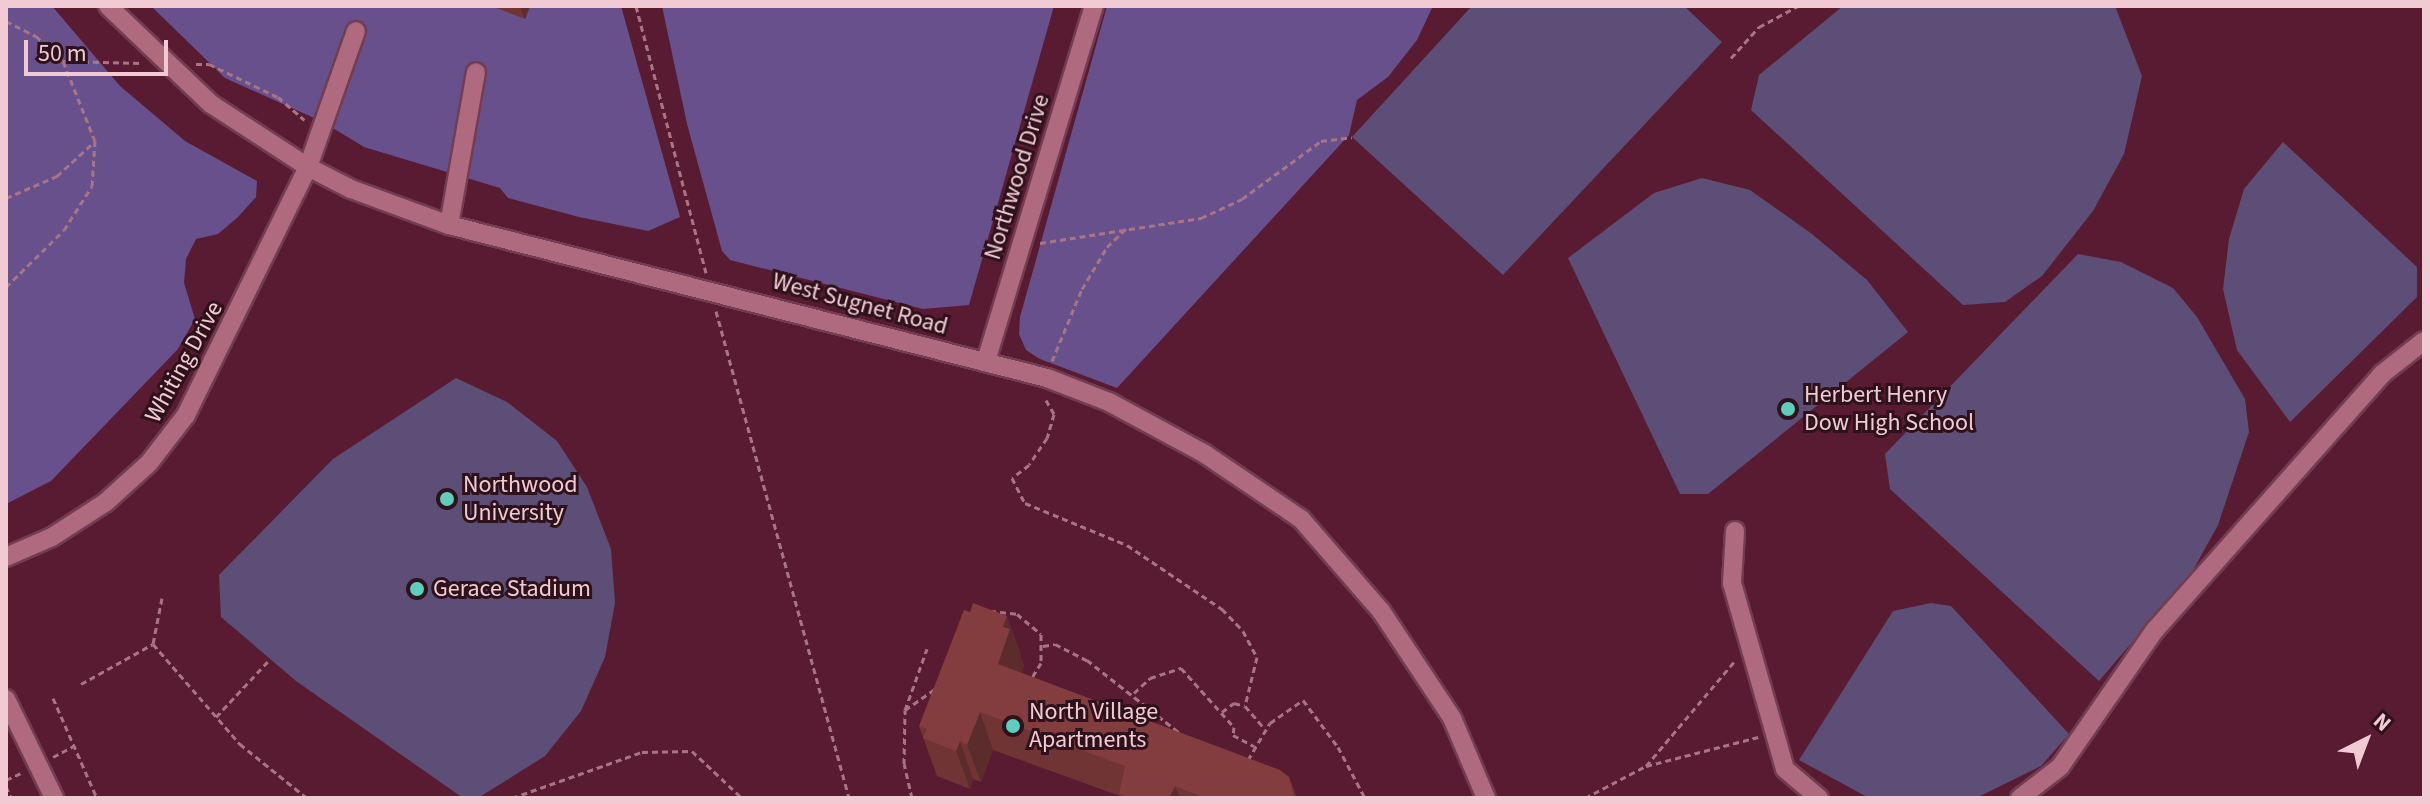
<!DOCTYPE html>
<html>
<head>
<meta charset="utf-8">
<style>
	body { margin:0 }
	#map { position:relative; width:2430px; height:804px; overflow:hidden; background:#591b32; font-family:"Source Sans 3",sans-serif }
	div>[style] { position:absolute }
	.green>* { inset:0; background:#5d4e78 }
	.forest>* { inset:0; background:#67508c }
	.path>* { height:3px; margin-top:-1.5px; transform-origin:0; background:repeating-linear-gradient(90deg,#a87585 0 6px,transparent 0 10px) }
	.roads { filter:drop-shadow(2px 0 #723d52) drop-shadow(-2px 0 #723d52) drop-shadow(0 2px #723d52) drop-shadow(0 -2px #723d52) }
	.minor>* { height:18px; margin:-9px; padding:0 9px; transform-origin:9px; border-radius:9px; background:#b06a7f }
	.wall>* { inset:0; background:#713435 }
	.shaded-wall>* { inset:0; background:#5c2b2b }
	.building>* { inset:0; background:#833d3e }
	.dots>* { width:22px; height:22px; translate:-50% -50%; box-sizing:border-box; border:4px solid #2e121b; border-radius:50% }
	span { translate:-50% -50%; white-space:nowrap; text-align:center; line-height:1.15; -webkit-text-stroke:6px #2e121b; paint-order:stroke }
	.street-label { font-size:24px; color:#f2cad4 }
	.poi-label { font-size:24px; color:#f2cad4 }
	.left { translate:0 -50%; text-align:left }
	.frame { position:absolute; inset:0; border:8px solid #f2cad4; pointer-events:none }
	.north { position:absolute; left:2326px; top:700px; width:80px; height:80px; -webkit-text-stroke:6px #2e121b; paint-order:stroke; rotate:42deg; font-size:22px; font-weight:700; line-height:32px; text-align:center; color:#f2cad4 }
	.north::after { content:''; display:block; margin:auto; width:28px; height:36px; background:#f2cad4; clip-path:polygon(50% 0,100% 100%,50% 72%,0 100%) }
	.scale { position:absolute; left:24px; top:40px; width:144px; height:36px; box-sizing:border-box; border:4px solid #f2cad4; border-top:0; padding-left:10px; font-size:24px; line-height:28px; white-space:nowrap; color:#f2cad4; -webkit-text-stroke:6px #2e121b; paint-order:stroke }
</style>
</head>
<body>
<div id="map">
	<div class="green">
		<div style="clip-path:polygon(1472px 6px,1684px 6px,1722px 42px,1503px 275px,1352px 137px)"></div>
		<div style="clip-path:polygon(1843px 6px,2115px 6px,2142px 76px,2124px 154px,2093px 211px,2042px 276px,2005px 302px,1963px 305px,1751px 110px,1759px 75px)"></div>
		<div style="clip-path:polygon(2283px 142px,2417px 267px,2417px 297px,2290px 422px,2237px 350px,2223px 289px,2229px 239px,2244px 189px)"></div>
		<div style="clip-path:polygon(1702px 178px,1750px 190px,1812px 234px,1867px 280px,1908px 332px,1708px 494px,1680px 494px,1568px 258px,1654px 193px)"></div>
		<div style="clip-path:polygon(2078px 254px,2121px 262px,2173px 288px,2197px 317px,2245px 399px,2249px 432px,2218px 525px,2192px 572px,2099px 681px,1890px 489px,1885px 454px)"></div>
		<div style="clip-path:polygon(456px 378px,507px 402px,557px 441px,587px 487px,611px 549px,615px 603px,605px 657px,581px 711px,545px 756px,478px 798px,463px 798px,296px 681px,221px 617px,219px 575px,333px 459px)"></div>
		<div style="clip-path:polygon(1931px 603px,1951px 606px,2069px 734px,2041px 766px,1976px 798px,1869px 798px,1799px 760px,1893px 611px)"></div>
	</div>
	<div class="forest">
		<div style="clip-path:polygon(6px 6px,52px 6px,120px 86px,185px 141px,257px 181px,256px 197px,238px 217px,218px 234px,196px 239px,186px 259px,184px 283px,195px 319px,178px 349px,51px 481px,6px 504px)"></div>
		<div style="clip-path:polygon(151px 6px,621px 6px,680px 217px,648px 231px,579px 217px,508px 198px,500px 188px,364px 147px,323px 122px,225px 78px)"></div>
		<div style="clip-path:polygon(662px 6px,1054px 6px,969px 305px,923px 309px,730px 260px,722px 251px,687px 124px)"></div>
		<div style="clip-path:polygon(1107px 6px,1433px 6px,1417px 40px,1388px 77px,1357px 100px,1349px 135px,1117px 388px,1040px 359px,1026px 350px,1019px 334px,1020px 317px)"></div>
	</div>
	<div class="path">
		<div style="left:636px;top:6px;width:276px;rotate:75.3deg"></div>
		<div style="left:6px;top:21px;width:34px;rotate:27deg"></div>
		<div style="left:36px;top:36px;width:37px;rotate:43deg"></div>
		<div style="left:63px;top:61px;width:78px;rotate:1.5deg"></div>
		<div style="left:1731px;top:58px;width:42px;rotate:-47.9deg"></div>
		<div style="left:1759px;top:27px;width:44px;rotate:-28.3deg"></div>
		<div style="left:196px;top:64px;width:13px"></div>
		<div style="left:209px;top:64px;width:76px;rotate:25.6deg"></div>
		<div style="left:278px;top:97px;width:35px;rotate:41deg"></div>
		<div style="left:6px;top:198px;width:56px;rotate:-23.3deg"></div>
		<div style="left:57px;top:176px;width:52px;rotate:-42.6deg"></div>
		<div style="left:1040px;top:243px;width:163px;rotate:-8.8deg"></div>
		<div style="left:1201px;top:218px;width:45px;rotate:-24.9deg"></div>
		<div style="left:1242px;top:199px;width:98px;rotate:-36.3deg"></div>
		<div style="left:1321px;top:141px;width:31px;rotate:-7deg"></div>
		<div style="left:6px;top:287px;width:81px;rotate:-44.5deg"></div>
		<div style="left:64px;top:230px;width:52px;rotate:-57.5deg"></div>
		<div style="left:92px;top:186px;width:45px;rotate:-86.2deg"></div>
		<div style="left:95px;top:141px;width:86px;rotate:-111.8deg"></div>
		<div style="left:716px;top:311px;width:505px;rotate:74.72deg"></div>
		<div style="left:1052px;top:361px;width:78px;rotate:-67.4deg"></div>
		<div style="left:1082px;top:289px;width:49px;rotate:-59.2deg"></div>
		<div style="left:1107px;top:247px;width:29px;rotate:-44deg"></div>
		<div style="left:1046px;top:400px;width:16px;rotate:60deg"></div>
		<div style="left:1054px;top:414px;width:25px;rotate:106deg"></div>
		<div style="left:1047px;top:438px;width:32px;rotate:124deg"></div>
		<div style="left:1029px;top:465px;width:21px;rotate:143deg"></div>
		<div style="left:1012px;top:478px;width:28px;rotate:63deg"></div>
		<div style="left:1025px;top:503px;width:110px;rotate:22.4deg"></div>
		<div style="left:1127px;top:545px;width:115px;rotate:34deg"></div>
		<div style="left:1222px;top:609px;width:30px;rotate:46deg"></div>
		<div style="left:1243px;top:631px;width:30px;rotate:62deg"></div>
		<div style="left:1257px;top:657px;width:50px;rotate:103.8deg"></div>
		<div style="left:162px;top:598px;width:47px;rotate:101.1deg"></div>
		<div style="left:153px;top:644px;width:133px;rotate:49deg"></div>
		<div style="left:240px;top:744px;width:86px;rotate:38.9deg"></div>
		<div style="left:990px;top:611px;width:27px;rotate:6deg"></div>
		<div style="left:1017px;top:614px;width:31px;rotate:40deg"></div>
		<div style="left:1041px;top:634px;width:29px;rotate:90deg"></div>
		<div style="left:1041px;top:663px;width:19px;rotate:122deg"></div>
		<div style="left:1043px;top:646px;width:12px;rotate:-9deg"></div>
		<div style="left:1055px;top:644px;width:36px;rotate:27deg"></div>
		<div style="left:1087px;top:660px;width:120px;rotate:38.2deg"></div>
		<div style="left:81px;top:684px;width:82px;rotate:-29.1deg"></div>
		<div style="left:1134px;top:693px;width:22px;rotate:-43deg"></div>
		<div style="left:1150px;top:678px;width:33px;rotate:-18deg"></div>
		<div style="left:1181px;top:668px;width:79px;rotate:48.1deg"></div>
		<div style="left:1234px;top:727px;width:8px;rotate:97deg"></div>
		<div style="left:1233px;top:735px;width:24px;rotate:28deg"></div>
		<div style="left:53px;top:698px;width:109px;rotate:66.3deg"></div>
		<div style="left:905px;top:710px;width:37px;rotate:-35deg"></div>
		<div style="left:1222px;top:712px;width:15px;rotate:-37deg"></div>
		<div style="left:1234px;top:703px;width:11px;rotate:15deg"></div>
		<div style="left:1245px;top:706px;width:29px;rotate:49deg"></div>
		<div style="left:216px;top:717px;width:79px;rotate:-47deg"></div>
		<div style="left:53px;top:757px;width:24px;rotate:-28deg"></div>
		<div style="left:1248px;top:760px;width:43px;rotate:-59.3deg"></div>
		<div style="left:1270px;top:723px;width:40px;rotate:-34.9deg"></div>
		<div style="left:1303px;top:700px;width:59px;rotate:53.3deg"></div>
		<div style="left:1338px;top:747px;width:58px;rotate:62.1deg"></div>
		<div style="left:1646px;top:766px;width:136px;rotate:-49.8deg"></div>
		<div style="left:6px;top:780px;width:17px;rotate:-25deg"></div>
		<div style="left:6px;top:786px;width:13px;rotate:67deg"></div>
		<div style="left:460px;top:798px;width:2px;rotate:-90deg"></div>
		<div style="left:512px;top:798px;width:138px;rotate:-19.5deg"></div>
		<div style="left:642px;top:752px;width:50px;rotate:-1.1deg"></div>
		<div style="left:692px;top:751px;width:69px;rotate:43.2deg"></div>
		<div style="left:912px;top:798px;width:35px;rotate:-103deg"></div>
		<div style="left:904px;top:764px;width:54px;rotate:-88.9deg"></div>
		<div style="left:905px;top:710px;width:65px;rotate:-70.2deg"></div>
		<div style="left:1585px;top:798px;width:69px;rotate:-27.7deg"></div>
		<div style="left:1646px;top:766px;width:116px;rotate:-14.5deg"></div>
	</div>
	<div class="roads">
		<div class="minor">
			<div style="left:108px;top:6px;width:142px;rotate:43.6deg"></div>
			<div style="left:211px;top:104px;width:116px;rotate:33deg"></div>
			<div style="left:308px;top:167px;width:48px;rotate:27.1deg"></div>
			<div style="left:351px;top:189px;width:104px;rotate:20.2deg"></div>
			<div style="left:449px;top:225px;width:617px;rotate:14.35deg"></div>
			<div style="left:1047px;top:378px;width:66px;rotate:21.2deg"></div>
			<div style="left:1109px;top:402px;width:109px;rotate:28.4deg"></div>
			<div style="left:1205px;top:454px;width:116px;rotate:34.1deg"></div>
			<div style="left:1301px;top:519px;width:122px;rotate:49deg"></div>
			<div style="left:1381px;top:611px;width:128px;rotate:56.4deg"></div>
			<div style="left:1452px;top:718px;width:87px;rotate:67deg"></div>
			<div style="left:449px;top:225px;width:155px;rotate:-80deg"></div>
			<div style="left:986px;top:361px;width:371px;rotate:-73.1deg"></div>
			<div style="left:1735px;top:531px;width:52px;rotate:93.3deg"></div>
			<div style="left:1732px;top:583px;width:193px;rotate:74.1deg"></div>
			<div style="left:1785px;top:769px;width:45px;rotate:40.5deg"></div>
			<div style="left:6px;top:557px;width:50px;rotate:-23.5deg"></div>
			<div style="left:52px;top:537px;width:64px;rotate:-32.9deg"></div>
			<div style="left:106px;top:502px;width:58px;rotate:-42.2deg"></div>
			<div style="left:149px;top:463px;width:61px;rotate:-52.4deg"></div>
			<div style="left:186px;top:415px;width:276px;rotate:-63.8deg"></div>
			<div style="left:308px;top:167px;width:144px;rotate:-70.6deg"></div>
			<div style="left:6px;top:699px;width:110px;rotate:64.1deg"></div>
			<div style="left:2020px;top:798px;width:51px;rotate:-37.8deg"></div>
			<div style="left:2060px;top:767px;width:167px;rotate:-55.3deg"></div>
			<div style="left:2155px;top:630px;width:342px;rotate:-48.4deg"></div>
			<div style="left:2382px;top:374px;width:53px;rotate:-38.2deg"></div>
		</div>
	</div>
	<div class="wall">
		<div style="clip-path:polygon(491px 6px,530px 6px,525px 19px)"></div>
		<div style="clip-path:polygon(1021px 654px,1020px 656px,1024px 666px,1022px 673px,1289px 777px,1297px 798px,1120px 798px,1120px 796px,993px 750px,981px 782px,973px 779px,970px 789px,937px 776px,919px 726px)"></div>
	</div>
	<div class="shaded-wall">
		<div style="clip-path:polygon(520px 6px,530px 6px,525px 19px)"></div>
		<div style="clip-path:polygon(1007px 616px,1021px 654px,1020px 656px,1024px 666px,1012px 702px,998px 664px,1003px 627px)"></div>
		<div style="clip-path:polygon(980px 712px,993px 750px,981px 782px,967px 745px)"></div>
		<div style="clip-path:polygon(960px 741px,973px 779px,970px 789px,956px 751px)"></div>
		<div style="clip-path:polygon(1175px 786px,1180px 798px,1169px 798px)"></div>
	</div>
	<div class="building">
		<div style="clip-path:polygon(973px 603px,1007px 616px,1003px 627px,1010px 629px,998px 664px,1280px 770px,1289px 777px,1294px 798px,1205px 798px,1175px 786px,1169px 798px,1127px 798px,1119px 794px,1125px 766px,980px 712px,967px 745px,960px 741px,956px 751px,923px 738px,927px 729px,919px 726px,964px 610px,970px 612px)"></div>
	</div>
	<div class="dots">
		<div style="left:1788px;top:409px;background:#5ccebb"></div>
		<div style="left:447px;top:499px;background:#5ccebb"></div>
		<div style="left:417px;top:589px;background:#5ccebb"></div>
		<div style="left:1013px;top:726px;background:#5ccebb"></div>
	</div>
	<div class="street-label">
		<span style="left:1017px;top:177px;rotate:-73deg">Northwood Drive</span>
		<span style="left:860px;top:304px;rotate:15deg">West Sugnet Road</span>
		<span style="left:184px;top:362px;rotate:-61deg">Whiting Drive</span>
	</div>
	<div class="poi-label">
		<span class="left" style="left:1804px;top:409px">Herbert Henry<br>Dow High School</span>
		<span class="left" style="left:463px;top:499px">Northwood<br>University</span>
		<span class="left" style="left:433px;top:589px">Gerace Stadium</span>
		<span class="left" style="left:1029px;top:726px">North Village<br>Apartments</span>
	</div>
	<div class="frame"></div>
	<div class="north">N</div>
	<div class="scale">50 m</div>
</div>
</body>
</html>
